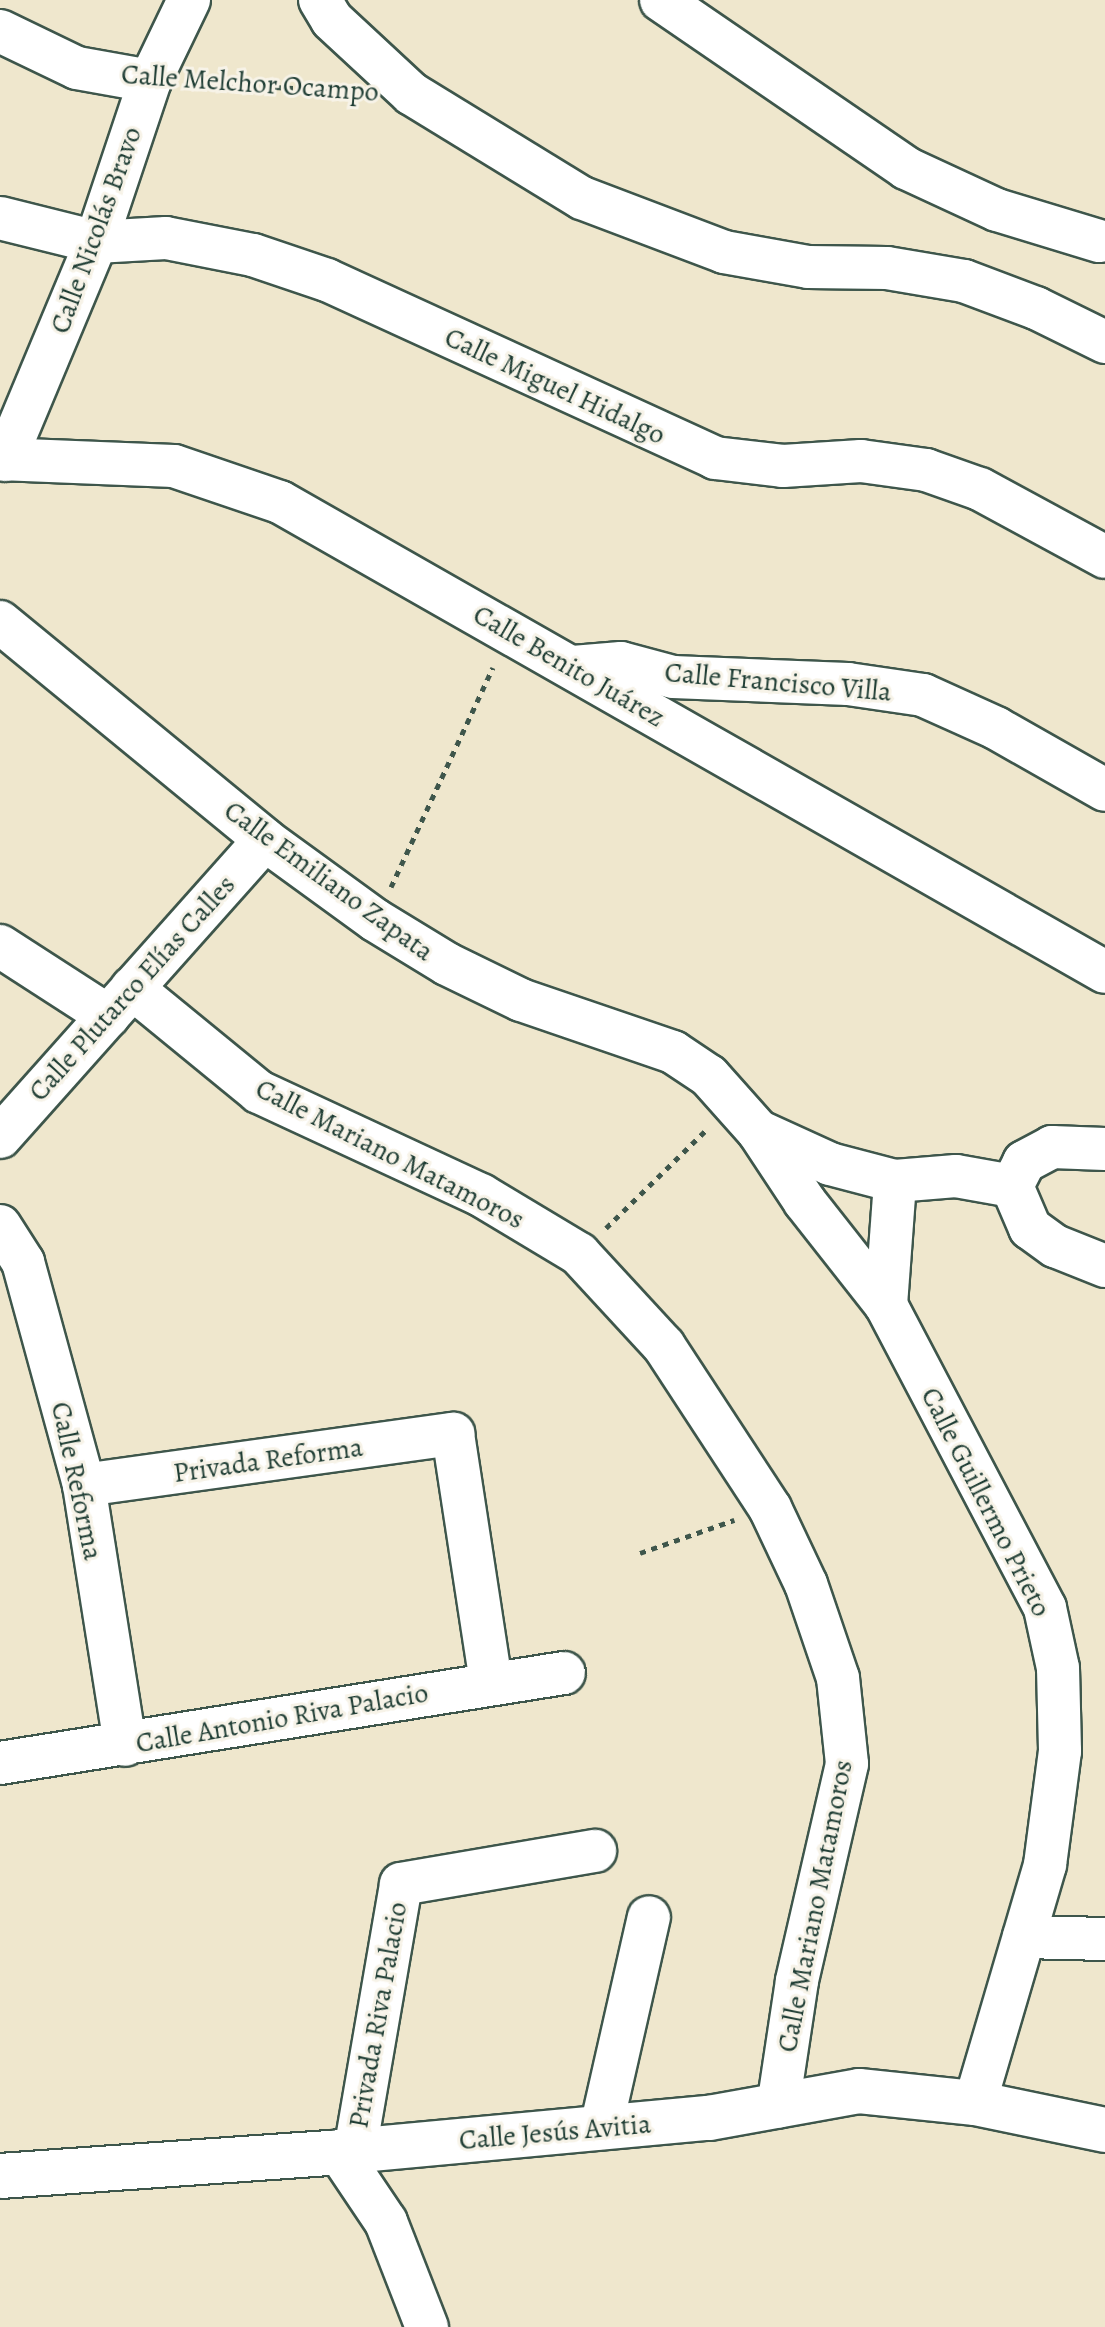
<!DOCTYPE html>
<html>
<head>
<meta charset="utf-8">
<style>
	body { margin:0 }
	#map { position:relative; width:1105px; height:2327px; overflow:hidden; background:#efe7cd; font-family:Alegreya,serif }
	div>[style] { position:absolute }
	.path>* { height:5px; margin-top:-2.5px; transform-origin:0; background:repeating-linear-gradient(90deg,#3e564b 0 6px,transparent 0 12px) }
	.roads { filter:drop-shadow(2px 0 #3e564b) drop-shadow(-2px 0 #3e564b) drop-shadow(0 2px #3e564b) drop-shadow(0 -2px #3e564b) }
	.street>* { height:42px; margin:-21px; padding:0 21px; transform-origin:21px; border-radius:21px; background:#fff }
	.secondary>* { height:44px; margin:-22px; padding:0 22px; transform-origin:22px; border-radius:22px; background:#fff }
	span { translate:-50% -50%; white-space:nowrap; text-align:center; line-height:1.15; -webkit-text-stroke:6px #f7f3e8; paint-order:stroke }
	.street-label { font-size:28px; color:#1f3d34 }
</style>
</head>
<body>
<div id="map">
	<div class="path">
		<div style="left:191px;top:83px;width:162px;rotate:2.8deg"></div>
		<div style="left:391px;top:887px;width:242px;rotate:-65.1deg"></div>
		<div style="left:606px;top:1228px;width:141px;rotate:-44.4deg"></div>
		<div style="left:640px;top:1553px;width:100px;rotate:-19.3deg"></div>
	</div>
	<div class="roads">
		<div class="street">
			<div style="left:320px;top:0;width:23px;rotate:59deg"></div>
			<div style="left:332px;top:20px;width:109px;rotate:42.8deg"></div>
			<div style="left:412px;top:94px;width:199px;rotate:31.5deg"></div>
			<div style="left:582px;top:198px;width:152px;rotate:20.8deg"></div>
			<div style="left:724px;top:252px;width:85px;rotate:10.1deg"></div>
			<div style="left:808px;top:267px;width:79px;rotate:0.7deg"></div>
			<div style="left:887px;top:268px;width:78px;rotate:9.6deg"></div>
			<div style="left:964px;top:281px;width:77px;rotate:20.6deg"></div>
			<div style="left:1036px;top:308px;width:77px;rotate:26.2deg"></div>
			<div style="left:661px;top:0;width:297px;rotate:34.4deg"></div>
			<div style="left:906px;top:168px;width:100px;rotate:24.8deg"></div>
			<div style="left:997px;top:210px;width:107px;rotate:16.9deg"></div>
			<div style="left:0;top:31px;width:85px;rotate:25.7deg"></div>
			<div style="left:77px;top:68px;width:74px;rotate:10.1deg"></div>
			<div style="left:0;top:218px;width:99px;rotate:14deg"></div>
			<div style="left:96px;top:242px;width:70px;rotate:-3.3deg"></div>
			<div style="left:166px;top:238px;width:89px;rotate:11.1deg"></div>
			<div style="left:253px;top:255px;width:78px;rotate:18.7deg"></div>
			<div style="left:327px;top:280px;width:427px;rotate:24.6deg"></div>
			<div style="left:715px;top:458px;width:68px;rotate:6.7deg"></div>
			<div style="left:783px;top:466px;width:78px;rotate:-3.7deg"></div>
			<div style="left:861px;top:461px;width:66px;rotate:7.9deg"></div>
			<div style="left:926px;top:470px;width:57px;rotate:19.4deg"></div>
			<div style="left:980px;top:489px;width:142px;rotate:28.5deg"></div>
			<div style="left:0;top:459px;width:174px;rotate:2.3deg"></div>
			<div style="left:174px;top:466px;width:112px;rotate:18.8deg"></div>
			<div style="left:280px;top:502px;width:949px;rotate:29.67deg"></div>
			<div style="left:5px;top:460px;width:236px;rotate:-67.3deg"></div>
			<div style="left:96px;top:242px;width:170px;rotate:-71.5deg"></div>
			<div style="left:150px;top:81px;width:90px;rotate:-64.3deg"></div>
			<div style="left:0;top:622px;width:343px;rotate:39.4deg"></div>
			<div style="left:265px;top:840px;width:136px;rotate:36deg"></div>
			<div style="left:375px;top:920px;width:84px;rotate:31.4deg"></div>
			<div style="left:447px;top:964px;width:82px;rotate:25.9deg"></div>
			<div style="left:521px;top:1000px;width:161px;rotate:18.9deg"></div>
			<div style="left:673px;top:1052px;width:43px;rotate:33.7deg"></div>
			<div style="left:709px;top:1076px;width:74px;rotate:48.3deg"></div>
			<div style="left:758px;top:1131px;width:79px;rotate:24.6deg"></div>
			<div style="left:830px;top:1164px;width:67px;rotate:14.7deg"></div>
			<div style="left:895px;top:1181px;width:61px;rotate:-4.7deg"></div>
			<div style="left:956px;top:1176px;width:57px;rotate:10.1deg"></div>
			<div style="left:573px;top:667px;width:48px;rotate:-4.8deg"></div>
			<div style="left:621px;top:663px;width:54px;rotate:15.1deg"></div>
			<div style="left:673px;top:677px;width:175px;rotate:2.3deg"></div>
			<div style="left:848px;top:684px;width:76px;rotate:8.3deg"></div>
			<div style="left:923px;top:695px;width:80px;rotate:24.3deg"></div>
			<div style="left:996px;top:728px;width:125px;rotate:29.6deg"></div>
			<div style="left:0;top:946px;width:129px;rotate:32.9deg"></div>
			<div style="left:132px;top:988px;width:164px;rotate:39.3deg"></div>
			<div style="left:259px;top:1092px;width:245px;rotate:24.9deg"></div>
			<div style="left:481px;top:1195px;width:114px;rotate:31deg"></div>
			<div style="left:579px;top:1254px;width:125px;rotate:47.3deg"></div>
			<div style="left:664px;top:1346px;width:194px;rotate:56.8deg"></div>
			<div style="left:770px;top:1508px;width:84px;rotate:64.7deg"></div>
			<div style="left:806px;top:1584px;width:99px;rotate:71.2deg"></div>
			<div style="left:838px;top:1678px;width:86px;rotate:84deg"></div>
			<div style="left:847px;top:1764px;width:223px;rotate:103deg"></div>
			<div style="left:797px;top:1981px;width:127px;rotate:98.6deg"></div>
			<div style="left:758px;top:1131px;width:85px;rotate:56.5deg"></div>
			<div style="left:805px;top:1202px;width:131px;rotate:51.8deg"></div>
			<div style="left:886px;top:1305px;width:342px;rotate:62.3deg"></div>
			<div style="left:1045px;top:1608px;width:61px;rotate:77.8deg"></div>
			<div style="left:1058px;top:1668px;width:83px;rotate:88.6deg"></div>
			<div style="left:1060px;top:1751px;width:115px;rotate:97.5deg"></div>
			<div style="left:1045px;top:1865px;width:248px;rotate:106.4deg"></div>
			<div style="left:0;top:1137px;width:398px;rotate:-48.3deg"></div>
			<div style="left:1012px;top:1186px;width:46px;rotate:66.8deg"></div>
			<div style="left:1030px;top:1228px;width:31px;rotate:36deg"></div>
			<div style="left:1055px;top:1246px;width:54px;rotate:21.8deg"></div>
			<div style="left:1012px;top:1186px;width:27px;rotate:-63deg"></div>
			<div style="left:1024px;top:1162px;width:32px;rotate:-28deg"></div>
			<div style="left:1052px;top:1147px;width:53px;rotate:2.2deg"></div>
			<div style="left:0;top:1226px;width:43px;rotate:57.4deg"></div>
			<div style="left:23px;top:1262px;width:231px;rotate:74.7deg"></div>
			<div style="left:84px;top:1485px;width:263px;rotate:81deg"></div>
			<div style="left:886px;top:1305px;width:124px;rotate:-85.8deg"></div>
			<div style="left:84px;top:1485px;width:373px;rotate:-7.9deg"></div>
			<div style="left:453px;top:1434px;width:252px;rotate:81.3deg"></div>
			<div style="left:0;top:1763px;width:571px;rotate:-9.07deg"></div>
			<div style="left:1024px;top:1937px;width:81px;rotate:1.4deg"></div>
			<div style="left:601px;top:2128px;width:216px;rotate:-77.2deg"></div>
			<div style="left:355px;top:2151px;width:271px;rotate:-80.2deg"></div>
			<div style="left:401px;top:1884px;width:197px;rotate:-9.7deg"></div>
			<div style="left:339px;top:2152px;width:84px;rotate:56.1deg"></div>
			<div style="left:386px;top:2222px;width:113px;rotate:68.7deg"></div>
		</div>
		<div class="secondary">
			<div style="left:0;top:2176px;width:340px;rotate:-4deg"></div>
			<div style="left:339px;top:2152px;width:372px;rotate:-5.3deg"></div>
			<div style="left:709px;top:2118px;width:152px;rotate:-10.2deg"></div>
			<div style="left:859px;top:2091px;width:117px;rotate:5.9deg"></div>
			<div style="left:975px;top:2103px;width:133px;rotate:11.7deg"></div>
		</div>
	</div>
	<div class="street-label">
		<span style="left:250px;top:83px;rotate:4deg">Calle Melchor Ocampo</span>
		<span style="left:96px;top:230px;rotate:-70deg">Calle Nicolás Bravo</span>
		<span style="left:555px;top:386px;rotate:25deg">Calle Miguel Hidalgo</span>
		<span style="left:569px;top:666px;rotate:30deg">Calle Benito Juárez</span>
		<span style="left:778px;top:682px;rotate:5deg">Calle Francisco Villa</span>
		<span style="left:329px;top:881px;rotate:36deg">Calle Emiliano Zapata</span>
		<span style="left:132px;top:988px;rotate:-48deg">Calle Plutarco Elías Calles</span>
		<span style="left:390px;top:1154px;rotate:27deg">Calle Mariano Matamoros</span>
		<span style="left:268px;top:1460px;rotate:-8deg">Privada Reforma</span>
		<span style="left:77px;top:1481px;rotate:78deg">Calle Reforma</span>
		<span style="left:986px;top:1502px;rotate:63deg">Calle Guillermo Prieto</span>
		<span style="left:282px;top:1718px;rotate:-10deg">Calle Antonio Riva Palacio</span>
		<span style="left:815px;top:1906px;rotate:-79deg">Calle Mariano Matamoros</span>
		<span style="left:378px;top:2015px;rotate:-80deg">Privada Riva Palacio</span>
		<span style="left:555px;top:2132px;rotate:-5deg">Calle Jesús Avitia</span>
	</div>
</div>
</body>
</html>
